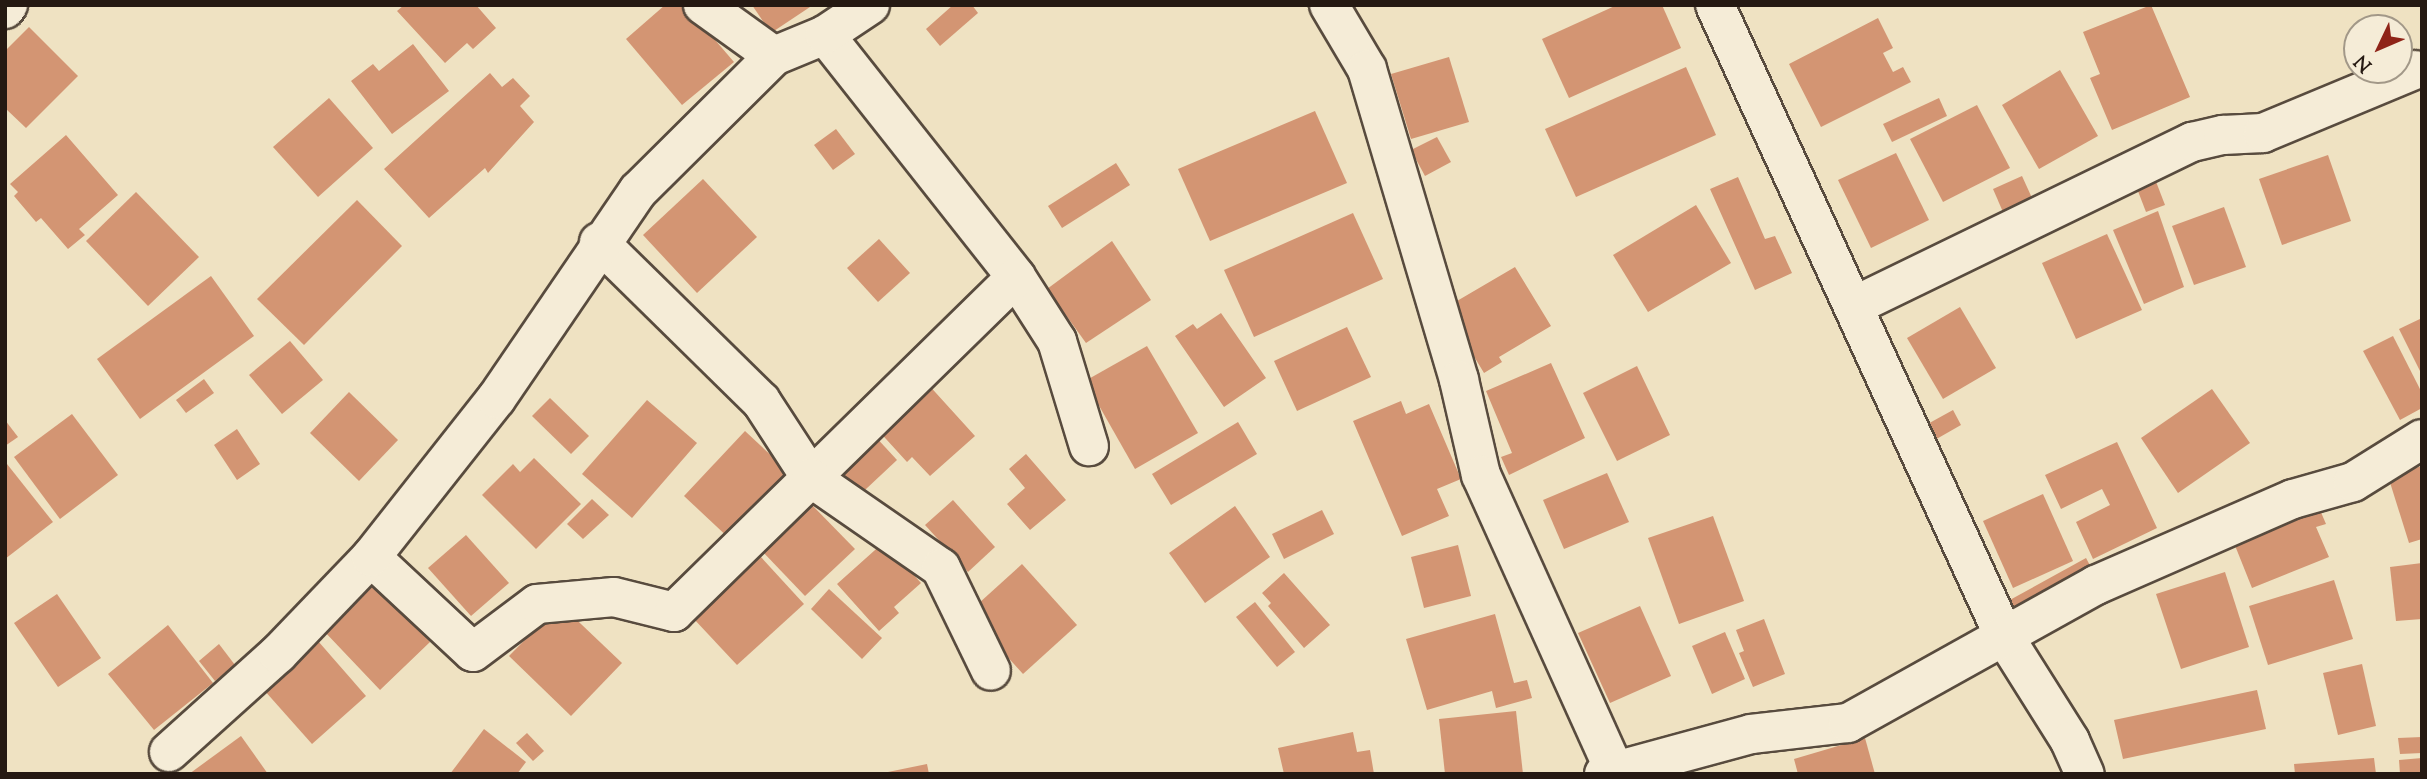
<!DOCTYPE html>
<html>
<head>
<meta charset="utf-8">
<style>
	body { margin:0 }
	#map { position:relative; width:2427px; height:779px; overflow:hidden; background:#efe2c2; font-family:"Sorts Mill Goudy",serif }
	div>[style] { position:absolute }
	.building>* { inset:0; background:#d39573 }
	.roads { filter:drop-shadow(2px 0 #584b3e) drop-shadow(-2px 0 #584b3e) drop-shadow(0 2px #584b3e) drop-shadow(0 -2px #584b3e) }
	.street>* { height:38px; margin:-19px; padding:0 19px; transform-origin:19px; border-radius:19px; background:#f5ecd7 }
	span { translate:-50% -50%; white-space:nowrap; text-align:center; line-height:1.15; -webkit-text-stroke:7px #f5ecd7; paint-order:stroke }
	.frame { position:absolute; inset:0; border:7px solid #251912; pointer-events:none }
	.north { position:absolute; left:2343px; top:14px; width:70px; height:70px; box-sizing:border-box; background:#f5ecd7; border:2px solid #a29888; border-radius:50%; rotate:226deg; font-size:19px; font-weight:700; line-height:28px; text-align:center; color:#251912 }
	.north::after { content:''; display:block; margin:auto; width:24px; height:32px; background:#8f2418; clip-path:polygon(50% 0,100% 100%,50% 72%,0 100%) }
</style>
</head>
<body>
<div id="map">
	<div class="building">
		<div style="clip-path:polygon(404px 5px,476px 5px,496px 28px,473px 49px,467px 43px,445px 63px,397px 11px)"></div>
		<div style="clip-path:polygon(665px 5px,685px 5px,734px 62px,682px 105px,626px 39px)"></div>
		<div style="clip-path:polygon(752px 5px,813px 5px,771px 33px)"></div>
		<div style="clip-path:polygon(953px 5px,972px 5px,978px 13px,940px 46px,926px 29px)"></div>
		<div style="clip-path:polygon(1617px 5px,1662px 5px,1681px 48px,1569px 98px,1542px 39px)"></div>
		<div style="clip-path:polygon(2151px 5px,2190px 97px,2112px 130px,2090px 78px,2100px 74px,2083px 32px)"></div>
		<div style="clip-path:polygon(1878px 18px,1893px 48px,1883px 53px,1893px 72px,1903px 67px,1911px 82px,1821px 127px,1789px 64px)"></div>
		<div style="clip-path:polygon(29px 27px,78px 76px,26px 128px,5px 108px,5px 51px)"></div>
		<div style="clip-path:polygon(413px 44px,449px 91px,392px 134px,351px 81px,373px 64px,379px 71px)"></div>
		<div style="clip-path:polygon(1449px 57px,1469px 122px,1411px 139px,1391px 74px)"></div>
		<div style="clip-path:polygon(1686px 67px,1716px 135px,1576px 197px,1545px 129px)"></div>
		<div style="clip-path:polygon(2060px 70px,2098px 136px,2039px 169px,2002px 105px)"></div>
		<div style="clip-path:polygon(490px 73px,502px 87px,513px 78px,530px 96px,520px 106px,534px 122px,488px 173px,485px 168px,429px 218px,384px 169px)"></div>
		<div style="clip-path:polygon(329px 98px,373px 148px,318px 197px,273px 147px)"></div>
		<div style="clip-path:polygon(1939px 98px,1947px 116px,1892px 142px,1883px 124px)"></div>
		<div style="clip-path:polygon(1977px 105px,2010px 168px,1943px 202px,1910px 139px)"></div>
		<div style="clip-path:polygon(1315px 111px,1347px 183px,1210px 241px,1178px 169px)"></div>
		<div style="clip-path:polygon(836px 129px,855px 154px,833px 170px,814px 145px)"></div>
		<div style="clip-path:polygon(66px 135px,118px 195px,79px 229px,85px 235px,68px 249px,41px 218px,36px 222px,14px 196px,18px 192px,10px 184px)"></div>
		<div style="clip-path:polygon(1437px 137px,1451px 162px,1425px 176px,1411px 150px)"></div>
		<div style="clip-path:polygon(1896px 153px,1929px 220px,1871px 248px,1838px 180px)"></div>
		<div style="clip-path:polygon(2328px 155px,2351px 221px,2282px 245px,2259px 179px)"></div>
		<div style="clip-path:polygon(1116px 163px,1130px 185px,1062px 228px,1048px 206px)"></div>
		<div style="clip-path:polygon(2022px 176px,2032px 198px,2003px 212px,1993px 189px)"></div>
		<div style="clip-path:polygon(1738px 177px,1765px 239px,1775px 236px,1792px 273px,1755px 290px,1710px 189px)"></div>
		<div style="clip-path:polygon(703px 179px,757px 237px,697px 293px,643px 235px)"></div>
		<div style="clip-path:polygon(2155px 179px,2165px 205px,2146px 212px,2136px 186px)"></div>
		<div style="clip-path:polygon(136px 192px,199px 257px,148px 306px,86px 241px)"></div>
		<div style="clip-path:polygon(357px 200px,402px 246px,304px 345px,257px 299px)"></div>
		<div style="clip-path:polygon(1696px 205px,1731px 263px,1648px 312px,1613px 255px)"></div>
		<div style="clip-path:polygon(2224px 207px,2246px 267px,2194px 285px,2172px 226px)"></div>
		<div style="clip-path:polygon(2158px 211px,2184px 287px,2144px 304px,2113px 230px)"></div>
		<div style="clip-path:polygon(1353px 213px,1383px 279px,1254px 337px,1224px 270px)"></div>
		<div style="clip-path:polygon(2107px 234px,2142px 310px,2076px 339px,2042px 263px)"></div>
		<div style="clip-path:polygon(879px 239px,910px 273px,878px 302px,847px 268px)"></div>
		<div style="clip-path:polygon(1112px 241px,1151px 300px,1086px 343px,1047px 289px)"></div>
		<div style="clip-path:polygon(1515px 267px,1551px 326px,1499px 357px,1502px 362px,1484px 373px,1445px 308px)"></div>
		<div style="clip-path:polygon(211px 276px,254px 336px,140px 419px,97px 359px)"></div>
		<div style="clip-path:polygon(1960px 307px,1996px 368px,1943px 399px,1907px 338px)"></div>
		<div style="clip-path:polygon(1221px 313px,1266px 378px,1224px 407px,1175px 336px,1193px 324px,1197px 329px)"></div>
		<div style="clip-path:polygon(2422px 318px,2422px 375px,2399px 329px)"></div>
		<div style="clip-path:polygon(1347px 327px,1371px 377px,1297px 411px,1274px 361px)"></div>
		<div style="clip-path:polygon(2393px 336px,2422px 393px,2422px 408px,2400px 420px,2363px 351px)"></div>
		<div style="clip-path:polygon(290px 341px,323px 380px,282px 414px,249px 375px)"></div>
		<div style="clip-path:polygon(1147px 346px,1198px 433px,1135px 469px,1085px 381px)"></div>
		<div style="clip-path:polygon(1551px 363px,1585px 438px,1509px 475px,1501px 457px,1512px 453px,1486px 391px)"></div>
		<div style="clip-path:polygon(1637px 366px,1670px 435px,1617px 461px,1583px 393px)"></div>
		<div style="clip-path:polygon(204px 379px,214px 393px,186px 413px,176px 400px)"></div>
		<div style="clip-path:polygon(926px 382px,975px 436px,930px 476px,912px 457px,907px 462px,876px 428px)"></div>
		<div style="clip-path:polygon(2212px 389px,2250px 443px,2178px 493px,2141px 438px)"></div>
		<div style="clip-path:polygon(349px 392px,398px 440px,359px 481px,310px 433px)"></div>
		<div style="clip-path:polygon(550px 398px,589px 436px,571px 454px,532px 416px)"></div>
		<div style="clip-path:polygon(647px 400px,697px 443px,632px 518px,582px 474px)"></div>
		<div style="clip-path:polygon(1401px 401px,1406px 414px,1429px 404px,1461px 479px,1437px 489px,1449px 516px,1402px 536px,1353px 421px)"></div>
		<div style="clip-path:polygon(1953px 410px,1961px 425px,1933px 441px,1924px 426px)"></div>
		<div style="clip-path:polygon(72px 414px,118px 475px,60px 519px,14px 457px)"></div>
		<div style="clip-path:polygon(5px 420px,18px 437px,5px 446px)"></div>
		<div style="clip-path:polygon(1238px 422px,1257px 454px,1171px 505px,1152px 474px)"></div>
		<div style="clip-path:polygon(237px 429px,260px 464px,237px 480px,214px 445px)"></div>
		<div style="clip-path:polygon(745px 431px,793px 476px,732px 541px,684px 496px)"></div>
		<div style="clip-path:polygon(873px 434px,897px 460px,850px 504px,826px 478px)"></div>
		<div style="clip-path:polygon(2117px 442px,2157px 528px,2093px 559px,2076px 522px,2110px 505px,2102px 489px,2061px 509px,2045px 475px)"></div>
		<div style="clip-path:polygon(1026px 454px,1066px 500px,1030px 530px,1007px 504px,1025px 488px,1009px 469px)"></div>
		<div style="clip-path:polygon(534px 458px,581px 504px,536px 549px,482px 495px,513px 464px,520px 472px)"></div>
		<div style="clip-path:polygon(7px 464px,53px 522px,5px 559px,5px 465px)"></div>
		<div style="clip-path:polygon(2422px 466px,2422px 539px,2409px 543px,2388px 476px)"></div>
		<div style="clip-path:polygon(1607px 473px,1629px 522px,1564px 549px,1543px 500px)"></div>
		<div style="clip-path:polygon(2043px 494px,2073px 561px,2013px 588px,1983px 521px)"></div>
		<div style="clip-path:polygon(592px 499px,609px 515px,583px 539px,567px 524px)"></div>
		<div style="clip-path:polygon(953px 500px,995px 547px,968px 572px,925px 525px)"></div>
		<div style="clip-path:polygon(2317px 503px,2326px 524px,2316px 527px,2329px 557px,2252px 588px,2232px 538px)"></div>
		<div style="clip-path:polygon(811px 504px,855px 549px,805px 596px,762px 551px)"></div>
		<div style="clip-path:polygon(1235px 506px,1270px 557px,1205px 603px,1169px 553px)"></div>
		<div style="clip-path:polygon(1322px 510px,1334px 534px,1284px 559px,1272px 534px)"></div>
		<div style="clip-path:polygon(1713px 516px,1744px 601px,1679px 624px,1648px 538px)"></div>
		<div style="clip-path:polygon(466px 535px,509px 583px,471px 616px,428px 568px)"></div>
		<div style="clip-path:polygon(884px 542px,921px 583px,894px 607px,899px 613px,879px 631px,837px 584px)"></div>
		<div style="clip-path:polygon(1458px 545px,1471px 596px,1424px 608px,1411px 557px)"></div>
		<div style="clip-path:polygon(760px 556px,804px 604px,737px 665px,693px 618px)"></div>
		<div style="clip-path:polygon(2086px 558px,2093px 571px,2016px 615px,2008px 601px)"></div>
		<div style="clip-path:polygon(2422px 563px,2422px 619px,2396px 621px,2390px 567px)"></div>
		<div style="clip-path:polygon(1022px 564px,1077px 625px,1023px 674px,968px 613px)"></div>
		<div style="clip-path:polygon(2225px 572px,2249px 647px,2181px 669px,2156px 594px)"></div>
		<div style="clip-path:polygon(1284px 573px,1330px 625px,1304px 648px,1268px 606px,1271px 603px,1262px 593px)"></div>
		<div style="clip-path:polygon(2334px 580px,2353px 639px,2268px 665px,2249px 606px)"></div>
		<div style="clip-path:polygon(374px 582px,417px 611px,409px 619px,430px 642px,380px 690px,323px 630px)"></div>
		<div style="clip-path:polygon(829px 589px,882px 638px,862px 659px,811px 609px)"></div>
		<div style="clip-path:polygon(57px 594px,101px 658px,58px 687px,14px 623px)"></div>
		<div style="clip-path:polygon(1255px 602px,1295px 652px,1277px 667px,1236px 617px)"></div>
		<div style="clip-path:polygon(560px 604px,622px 663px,571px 716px,509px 656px)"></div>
		<div style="clip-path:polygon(1640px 606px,1671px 676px,1610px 703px,1578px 633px)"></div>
		<div style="clip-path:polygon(1495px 614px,1514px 683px,1527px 680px,1532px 698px,1496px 708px,1492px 691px,1427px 710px,1406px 639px)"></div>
		<div style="clip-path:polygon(1764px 619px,1785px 674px,1753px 687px,1739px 653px,1744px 651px,1736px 630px)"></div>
		<div style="clip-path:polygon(168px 625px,213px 683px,154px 730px,108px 674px)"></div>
		<div style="clip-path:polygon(1725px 632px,1745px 679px,1712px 694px,1692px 646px)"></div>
		<div style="clip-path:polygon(318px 641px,366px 696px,312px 744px,264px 690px)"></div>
		<div style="clip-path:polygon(219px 644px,235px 665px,215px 681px,199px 661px)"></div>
		<div style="clip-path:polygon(2362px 664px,2376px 726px,2338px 735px,2323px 673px)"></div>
		<div style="clip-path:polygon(2257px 690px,2266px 729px,2123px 759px,2114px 720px)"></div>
		<div style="clip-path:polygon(1516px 711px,1523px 774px,1445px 774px,1439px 719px)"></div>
		<div style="clip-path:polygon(484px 729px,526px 762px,517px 774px,450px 774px)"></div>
		<div style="clip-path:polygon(1353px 732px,1357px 752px,1370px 750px,1374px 774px,1284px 774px,1278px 748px)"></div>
		<div style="clip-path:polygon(527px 733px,544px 751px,533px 761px,516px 743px)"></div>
		<div style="clip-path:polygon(241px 736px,268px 774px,189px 774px)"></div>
		<div style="clip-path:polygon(2422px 737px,2422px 753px,2400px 754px,2398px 738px)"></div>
		<div style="clip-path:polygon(1865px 738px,1875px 774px,1798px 774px,1794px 759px)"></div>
		<div style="clip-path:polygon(2374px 758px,2376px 774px,2295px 774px,2294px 764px)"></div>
		<div style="clip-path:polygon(2422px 758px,2422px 774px,2400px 774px,2399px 760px)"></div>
		<div style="clip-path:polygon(927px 764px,929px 774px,883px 774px,883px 773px)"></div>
	</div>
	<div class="roads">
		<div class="street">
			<div style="left:703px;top:5px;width:87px;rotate:35.7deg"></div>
			<div style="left:1329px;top:5px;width:74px;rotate:59.3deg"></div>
			<div style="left:1367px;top:69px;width:324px;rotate:73.5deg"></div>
			<div style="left:1459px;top:380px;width:98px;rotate:77deg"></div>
			<div style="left:1481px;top:475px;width:324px;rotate:65.7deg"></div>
			<div style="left:1715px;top:5px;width:694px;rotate:65.39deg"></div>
			<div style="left:2004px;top:636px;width:124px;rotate:57.8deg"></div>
			<div style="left:2070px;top:741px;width:36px;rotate:66deg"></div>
			<div style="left:5px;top:9px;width:5px;rotate:-53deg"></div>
			<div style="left:825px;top:35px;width:308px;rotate:51.7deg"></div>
			<div style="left:1016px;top:277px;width:76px;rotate:57.4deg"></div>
			<div style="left:1057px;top:341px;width:110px;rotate:73.1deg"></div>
			<div style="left:599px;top:242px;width:227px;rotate:44.5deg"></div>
			<div style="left:761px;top:401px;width:92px;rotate:57deg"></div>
			<div style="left:811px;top:478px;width:287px;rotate:-44.4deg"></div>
			<div style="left:1854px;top:306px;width:376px;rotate:-25.9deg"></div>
			<div style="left:2192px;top:142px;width:32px;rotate:-13deg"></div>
			<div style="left:2223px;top:135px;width:40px;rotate:-2.9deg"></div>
			<div style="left:2263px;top:133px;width:164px;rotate:-22.6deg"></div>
			<div style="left:371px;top:557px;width:139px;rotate:43deg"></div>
			<div style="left:473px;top:652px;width:80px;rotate:-36.9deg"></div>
			<div style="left:537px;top:604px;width:77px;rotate:-5.2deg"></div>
			<div style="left:614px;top:597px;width:62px;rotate:14deg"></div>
			<div style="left:674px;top:612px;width:192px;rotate:-44.4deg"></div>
			<div style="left:811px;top:478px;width:158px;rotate:34.7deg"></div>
			<div style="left:941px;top:568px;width:114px;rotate:64.1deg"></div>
			<div style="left:169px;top:752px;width:147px;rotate:-42deg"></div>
			<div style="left:278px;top:654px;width:134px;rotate:-46.2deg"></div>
			<div style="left:371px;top:557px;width:201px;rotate:-51.7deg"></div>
			<div style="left:496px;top:399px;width:252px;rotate:-55.7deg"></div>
			<div style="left:638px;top:191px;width:192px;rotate:-44.8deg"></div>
			<div style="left:774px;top:56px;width:55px;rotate:-22.4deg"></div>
			<div style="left:825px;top:35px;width:54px;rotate:-33.7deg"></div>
			<div style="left:1604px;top:774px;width:152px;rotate:-15.2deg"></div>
			<div style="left:1751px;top:734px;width:98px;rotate:-6.5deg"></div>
			<div style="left:1848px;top:723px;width:284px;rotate:-29.1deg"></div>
			<div style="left:2096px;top:585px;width:215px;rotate:-23.6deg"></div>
			<div style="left:2293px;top:499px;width:62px;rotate:-15.8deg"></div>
			<div style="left:2353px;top:482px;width:81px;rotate:-31.9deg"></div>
		</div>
	</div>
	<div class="frame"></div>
	<div class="north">N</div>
</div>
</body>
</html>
